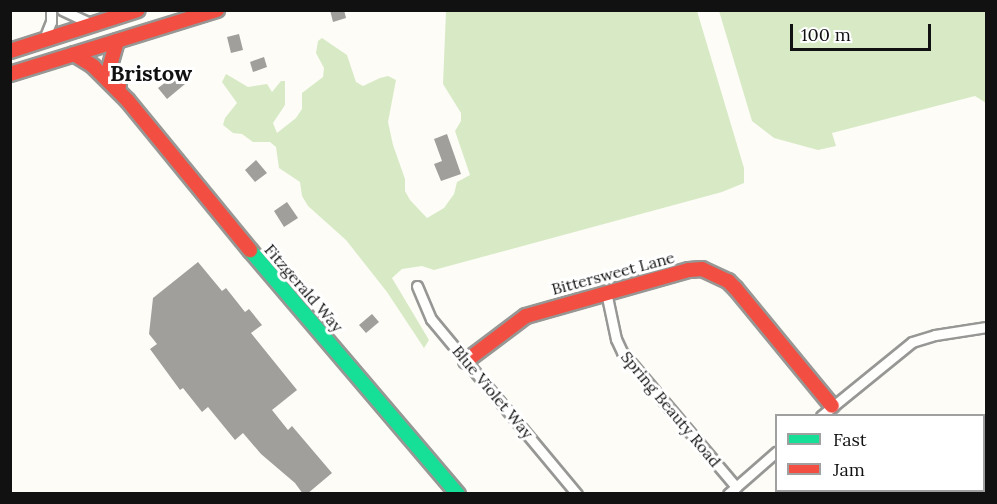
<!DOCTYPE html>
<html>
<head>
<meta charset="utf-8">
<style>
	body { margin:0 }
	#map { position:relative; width:997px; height:504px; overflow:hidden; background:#fdfcf7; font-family:Lora,serif }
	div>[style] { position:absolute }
	.forest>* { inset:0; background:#d8eac5 }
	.building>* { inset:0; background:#a19f9c }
	.roads { filter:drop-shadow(2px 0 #979795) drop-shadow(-2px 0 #979795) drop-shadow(0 2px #979795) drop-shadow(0 -2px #979795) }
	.street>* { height:9px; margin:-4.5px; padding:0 4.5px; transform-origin:4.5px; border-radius:4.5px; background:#fffffe }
	.fast>* { height:14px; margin:-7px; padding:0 7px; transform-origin:7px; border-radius:7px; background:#16e098 }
	.jam>* { height:14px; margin:-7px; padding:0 7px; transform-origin:7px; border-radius:7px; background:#f24e42 }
	span { translate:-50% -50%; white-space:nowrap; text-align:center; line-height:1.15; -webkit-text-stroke:6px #fff; paint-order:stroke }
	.street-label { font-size:16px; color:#111 }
	.district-label { font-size:22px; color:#111; font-weight:700 }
	.frame { position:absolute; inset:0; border:12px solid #111; pointer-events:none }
	.legend { position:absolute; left:775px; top:414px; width:210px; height:78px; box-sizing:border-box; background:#fff; border:2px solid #a0a0a0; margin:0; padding:8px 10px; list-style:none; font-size:18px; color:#111 }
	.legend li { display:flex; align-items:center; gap:12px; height:30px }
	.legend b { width:30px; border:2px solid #a0a0a0 }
	.scale { position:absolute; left:790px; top:24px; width:141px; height:27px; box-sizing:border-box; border:3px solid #111; border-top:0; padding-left:8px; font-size:18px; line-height:21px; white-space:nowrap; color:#111; -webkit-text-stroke:4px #fff; paint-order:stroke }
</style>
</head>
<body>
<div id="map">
	<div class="forest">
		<div style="clip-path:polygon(446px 11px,697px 11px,744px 168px,744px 183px,722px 192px,434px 270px,422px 266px,402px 269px,392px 278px,429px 340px,424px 348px,387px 292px,346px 240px,308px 206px,302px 196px,300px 182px,279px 168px,276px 147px,270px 142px,253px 142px,242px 134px,233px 133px,223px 125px,225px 118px,237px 103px,222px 82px,226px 74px,248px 87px,267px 84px,272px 92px,281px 81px,285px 81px,285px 105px,273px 123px,277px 133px,296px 118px,302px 109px,302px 93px,323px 77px,324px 68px,316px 53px,318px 41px,322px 38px,347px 55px,356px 82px,363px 86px,380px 78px,388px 76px,396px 80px,388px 122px,393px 145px,405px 179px,405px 191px,410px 200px,427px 218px,444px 208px,454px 194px,457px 182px,470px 175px,455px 131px,461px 121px,461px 113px,443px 84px)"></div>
		<div style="clip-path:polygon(719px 11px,986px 11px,986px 103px,975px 96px,832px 133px,836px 146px,818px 150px,774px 138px,752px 121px)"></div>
	</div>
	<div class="building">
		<div style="clip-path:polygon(330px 10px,344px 10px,346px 18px,333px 22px)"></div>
		<div style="clip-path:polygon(239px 34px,243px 50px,231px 53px,227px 37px)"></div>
		<div style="clip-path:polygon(264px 57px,267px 67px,253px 72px,250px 62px)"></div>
		<div style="clip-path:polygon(174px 76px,177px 80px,180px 77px,185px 84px,167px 99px,158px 88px)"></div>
		<div style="clip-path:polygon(447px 134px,461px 174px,441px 181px,434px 164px,442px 161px,434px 139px)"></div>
		<div style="clip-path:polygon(256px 160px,267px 173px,255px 182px,245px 170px)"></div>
		<div style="clip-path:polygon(287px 202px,298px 218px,284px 227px,274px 211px)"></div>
		<div style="clip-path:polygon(198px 262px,222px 291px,226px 288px,245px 312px,249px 309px,262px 325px,251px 333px,297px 390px,272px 410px,288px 430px,292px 426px,332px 473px,307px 494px,303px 494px,295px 483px,261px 454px,243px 433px,235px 440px,208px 407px,202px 412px,183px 388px,180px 390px,150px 349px,157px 344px,149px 334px,153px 298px)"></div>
		<div style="clip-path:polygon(372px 314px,379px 322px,366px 333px,359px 325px)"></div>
	</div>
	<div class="roads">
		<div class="street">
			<div style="left:62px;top:10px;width:31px;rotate:25deg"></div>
			<div style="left:44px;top:39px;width:18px;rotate:-68deg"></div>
			<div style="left:51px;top:22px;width:12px;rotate:-90deg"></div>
			<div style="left:417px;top:286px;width:36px;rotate:67deg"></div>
			<div style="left:431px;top:319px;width:228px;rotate:50.2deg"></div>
			<div style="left:606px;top:292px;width:48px;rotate:78deg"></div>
			<div style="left:616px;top:339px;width:14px;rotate:65deg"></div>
			<div style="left:622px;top:352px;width:177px;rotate:49.8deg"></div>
			<div style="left:821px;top:416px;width:117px;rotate:-39.1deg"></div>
			<div style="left:912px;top:342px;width:24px;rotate:-17deg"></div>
			<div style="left:935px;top:335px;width:52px;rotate:-8.9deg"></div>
			<div style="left:984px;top:457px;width:2px;rotate:-27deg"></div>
			<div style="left:728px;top:494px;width:64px;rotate:-41.2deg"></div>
			<div style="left:927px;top:494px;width:5px;rotate:-53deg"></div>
		</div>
		<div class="fast">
			<div style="left:250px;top:250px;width:321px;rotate:49.6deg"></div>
		</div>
		<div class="jam">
			<div style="left:117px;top:41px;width:26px;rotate:106deg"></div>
			<div style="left:110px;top:66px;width:22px;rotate:66deg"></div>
			<div style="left:10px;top:51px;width:134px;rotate:-17.8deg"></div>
			<div style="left:74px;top:54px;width:22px;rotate:32deg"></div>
			<div style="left:93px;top:66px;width:49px;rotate:45deg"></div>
			<div style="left:128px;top:101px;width:193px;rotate:50.7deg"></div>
			<div style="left:10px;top:74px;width:217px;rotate:-17.2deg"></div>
			<div style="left:466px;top:361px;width:75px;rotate:-36.9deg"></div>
			<div style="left:526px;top:316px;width:169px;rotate:-15.8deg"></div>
			<div style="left:689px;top:270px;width:13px;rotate:-4deg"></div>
			<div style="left:702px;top:269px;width:29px;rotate:25deg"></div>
			<div style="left:728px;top:281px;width:11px;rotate:45deg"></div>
			<div style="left:736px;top:289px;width:151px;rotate:50.6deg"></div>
		</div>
	</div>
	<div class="street-label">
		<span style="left:613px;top:273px;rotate:-15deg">Bittersweet Lane</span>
		<span style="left:304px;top:288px;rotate:49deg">Fitzgerald Way</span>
		<span style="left:493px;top:392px;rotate:50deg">Blue Violet Way</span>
		<span style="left:671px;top:409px;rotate:50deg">Spring Beauty Road</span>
	</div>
	<div class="district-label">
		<span style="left:151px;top:74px">Bristow</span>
	</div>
	<div class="frame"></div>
	<ul class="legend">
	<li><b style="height:8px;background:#16e098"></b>Fast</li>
	<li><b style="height:8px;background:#f24e42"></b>Jam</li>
	</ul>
	<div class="scale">100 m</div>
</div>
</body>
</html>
